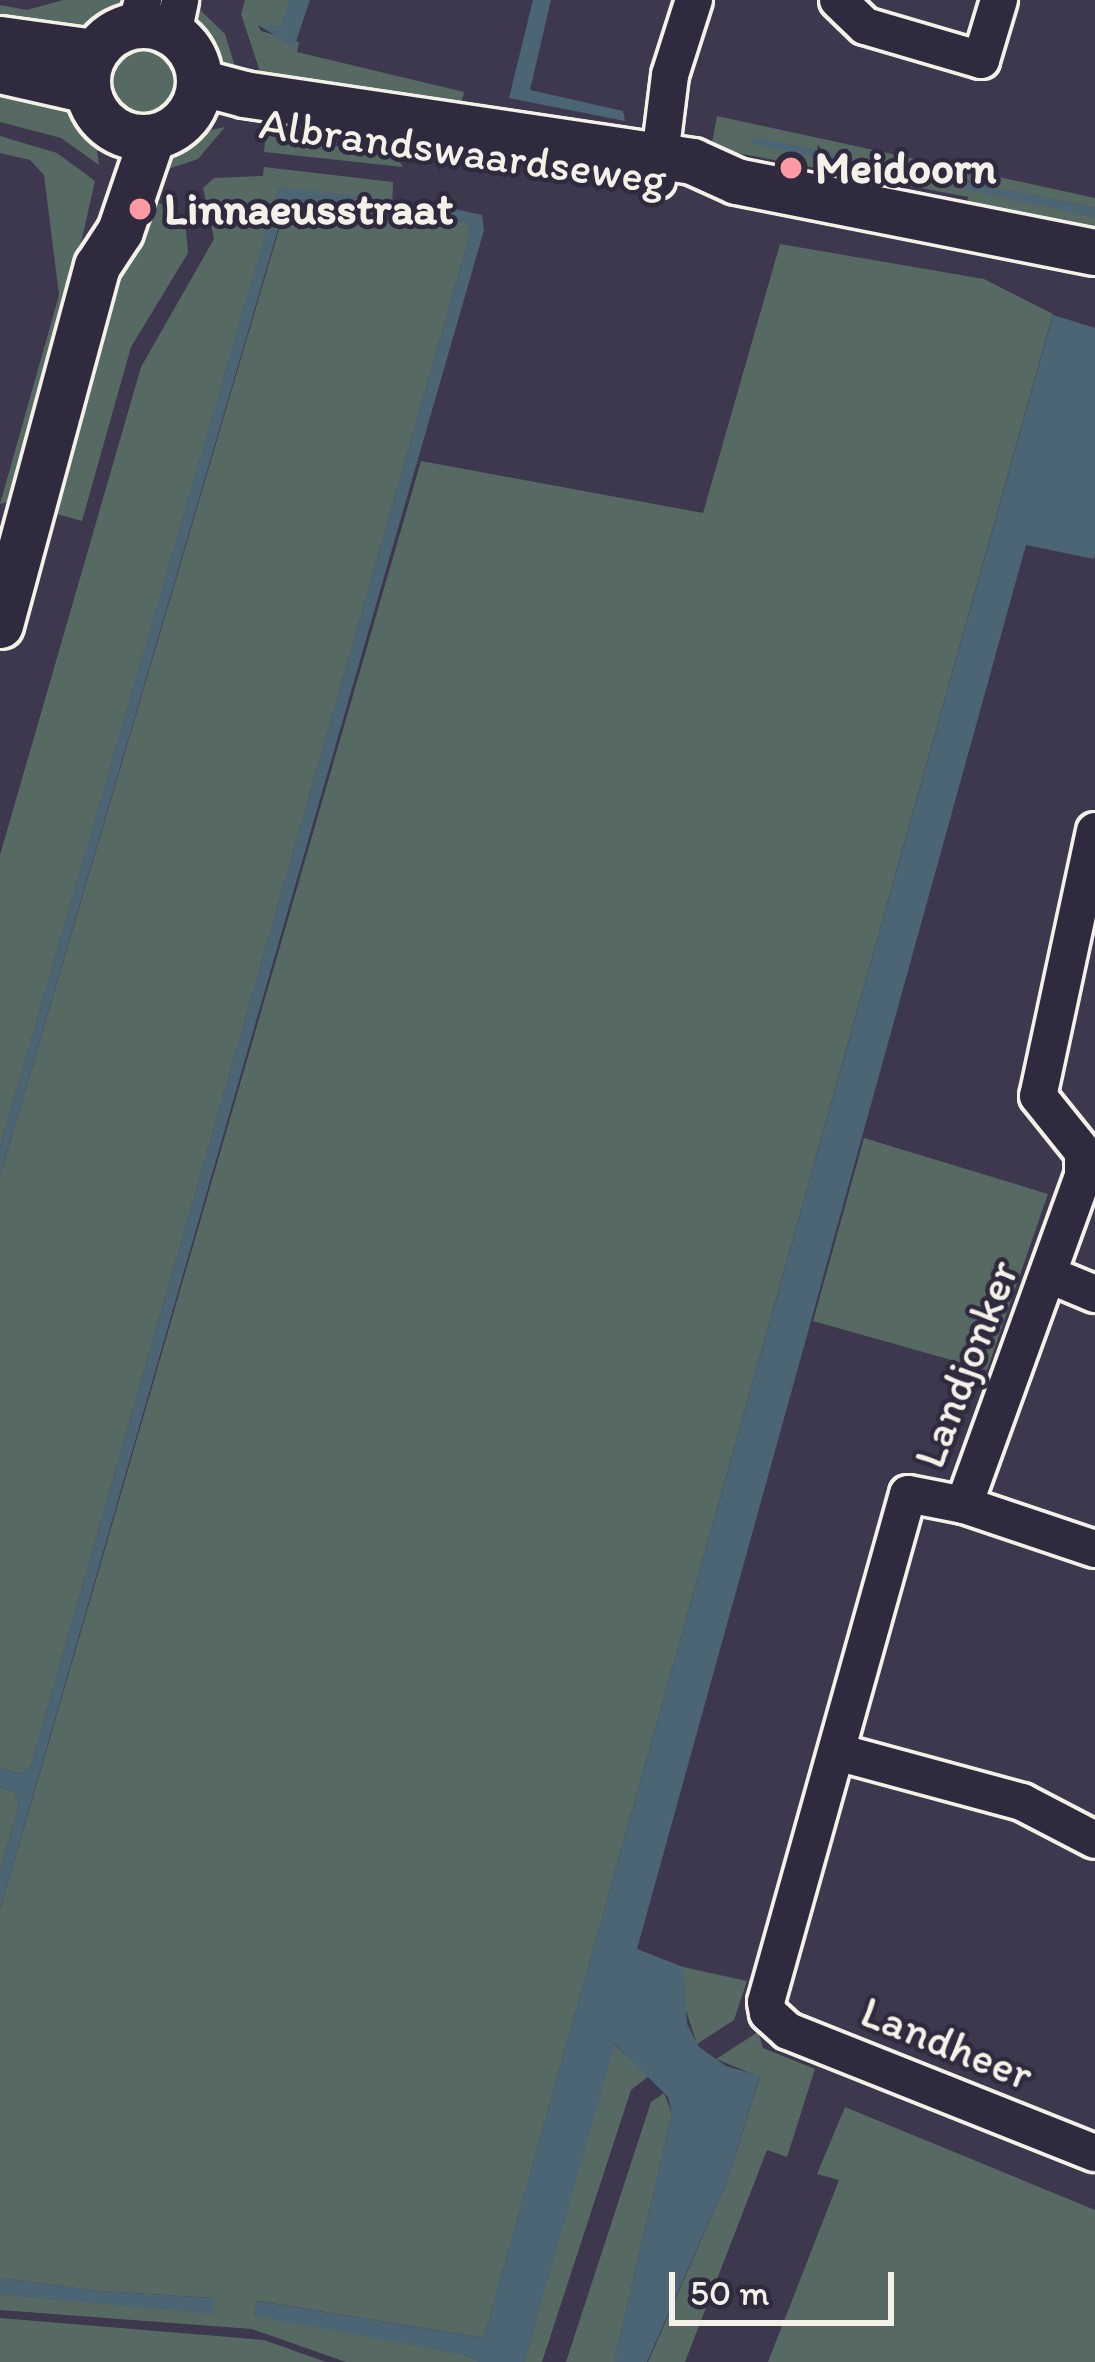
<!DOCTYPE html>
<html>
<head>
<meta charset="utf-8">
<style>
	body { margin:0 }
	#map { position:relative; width:1095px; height:2362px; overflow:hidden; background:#3e384e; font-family:Itim,sans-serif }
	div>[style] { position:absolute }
	.green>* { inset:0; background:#566962 }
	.round { border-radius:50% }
	.water>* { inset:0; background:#4c6575 }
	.roads { filter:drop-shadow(3px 0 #f4f1e8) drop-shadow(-3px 0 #f4f1e8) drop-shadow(0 3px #f4f1e8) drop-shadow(0 -3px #f4f1e8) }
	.minor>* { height:36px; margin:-18px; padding:0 18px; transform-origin:18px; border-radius:18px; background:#2f2a3d }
	.tertiary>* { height:45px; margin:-22.5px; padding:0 22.5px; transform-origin:22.5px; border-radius:22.5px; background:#2f2a3d }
	.tertiary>.ring { margin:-22.5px; padding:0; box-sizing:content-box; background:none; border:45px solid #2f2a3d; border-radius:50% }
	.dots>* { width:33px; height:33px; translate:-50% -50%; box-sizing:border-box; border:6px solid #2f2a3d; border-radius:50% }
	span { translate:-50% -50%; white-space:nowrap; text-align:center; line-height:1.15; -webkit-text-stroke:9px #2f2a3d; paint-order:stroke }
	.street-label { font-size:45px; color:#f4f1e8 }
	.poi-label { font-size:45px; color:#f4f1e8; font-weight:700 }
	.left { translate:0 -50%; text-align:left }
	.scale { position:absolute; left:669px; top:2272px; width:225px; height:54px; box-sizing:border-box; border:6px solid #f4f1e8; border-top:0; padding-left:15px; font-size:36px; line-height:42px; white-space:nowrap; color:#f4f1e8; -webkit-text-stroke:9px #2f2a3d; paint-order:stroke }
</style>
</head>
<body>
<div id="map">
	<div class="green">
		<div style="clip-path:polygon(63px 0,129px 0,97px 32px,0 26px,0 5px,27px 10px)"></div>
		<div style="clip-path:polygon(245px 0,290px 0,282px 25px,258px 25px,261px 31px,299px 42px,297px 52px,464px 92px,460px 109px,262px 78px,241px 14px)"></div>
		<div style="clip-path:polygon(191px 1px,225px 34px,237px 73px,210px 63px,191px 31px)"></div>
		<div class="round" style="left:110px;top:49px;width:66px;height:66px"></div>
		<div style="clip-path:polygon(0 80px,82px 110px,95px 134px,99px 165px,61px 138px,0 122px)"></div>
		<div style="clip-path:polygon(717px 116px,1095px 198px,1095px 208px,755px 138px,1095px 217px,1095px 236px,967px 205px,968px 197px,711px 148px)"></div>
		<div style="clip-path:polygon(225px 127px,198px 159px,147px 176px,181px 137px)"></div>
		<div style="clip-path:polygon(266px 134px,396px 156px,403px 167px,264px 152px)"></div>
		<div style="clip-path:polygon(0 136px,57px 153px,95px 181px,30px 469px,17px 499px,0 504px,59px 295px,44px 175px,30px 160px,0 153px)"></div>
		<div style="clip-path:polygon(264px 167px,393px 182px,392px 209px,468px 223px,471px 232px,31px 1766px,21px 1774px,0 1768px,0 1176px,288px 199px,382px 207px,279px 188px,0 1147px,0 855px,141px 367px,214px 239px,203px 188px,214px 178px,263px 176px)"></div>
		<div style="clip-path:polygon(151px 203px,168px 204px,176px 221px,185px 219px,188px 253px,131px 347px,82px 521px,46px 511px,118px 264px,130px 266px)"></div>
		<div style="clip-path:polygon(780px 244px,984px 279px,1053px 314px,484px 2338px,258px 2301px,254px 2315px,462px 2354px,480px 2362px,346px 2362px,252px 2329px,0 2310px,0 2294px,211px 2313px,213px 2298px,98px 2291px,0 2278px,0 1910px,421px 461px,703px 513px)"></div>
		<div style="clip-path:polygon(864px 1138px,1048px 1194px,987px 1370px,813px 1321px)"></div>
		<div style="clip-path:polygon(0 1787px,15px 1792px,19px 1805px,0 1872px)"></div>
		<div style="clip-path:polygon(683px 1967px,747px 1981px,734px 2020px,697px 2044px,682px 1998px)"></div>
		<div style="clip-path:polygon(758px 2032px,763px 2048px,815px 2069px,787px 2157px,767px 2150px,685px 2362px,648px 2362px,727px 2181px,760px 2077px,716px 2059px)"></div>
		<div style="clip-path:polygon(614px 2044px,649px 2076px,631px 2090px,542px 2362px,524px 2362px)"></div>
		<div style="clip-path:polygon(664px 2093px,672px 2114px,614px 2362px,566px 2362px,651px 2102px)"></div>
		<div style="clip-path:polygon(845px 2107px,1095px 2210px,1095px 2362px,768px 2362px,839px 2180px,817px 2174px)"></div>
		<div style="clip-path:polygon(0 2318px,264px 2340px,326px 2362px,0 2362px)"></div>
	</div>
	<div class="water">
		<div style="clip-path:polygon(290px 0,310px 0,294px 47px,258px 25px,282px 25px)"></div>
		<div style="clip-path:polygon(533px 0,551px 0,530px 90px,623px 111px,625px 121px,509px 98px)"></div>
		<div style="clip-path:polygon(754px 137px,1095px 208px,1095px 217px,752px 144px)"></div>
		<div style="clip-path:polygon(279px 187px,383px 198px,383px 208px,287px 199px,0 1176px,0 1147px)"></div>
		<div style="clip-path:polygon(432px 204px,482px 215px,484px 230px,0 1910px,0 1872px,19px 1805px,15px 1792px,0 1787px,0 1768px,21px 1774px,31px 1766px,471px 232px,468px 223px,429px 216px)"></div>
		<div style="clip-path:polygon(1053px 315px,1095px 328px,1095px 555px,1094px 559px,1026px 545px,637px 1949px,683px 1967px,687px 2024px,699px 2047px,726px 2066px,760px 2076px,727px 2181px,647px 2362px,614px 2362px,672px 2114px,668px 2097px,615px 2044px,524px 2362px,480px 2362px,462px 2354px,254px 2316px,257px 2301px,484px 2338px)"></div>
		<div style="clip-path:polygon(0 2278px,98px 2291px,214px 2298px,212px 2314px,0 2294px)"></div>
	</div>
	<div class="roads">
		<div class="minor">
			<div style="left:838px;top:0;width:37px;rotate:44deg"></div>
			<div style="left:865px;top:26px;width:121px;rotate:16.3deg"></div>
			<div style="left:981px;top:60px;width:63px;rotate:-73.3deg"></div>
			<div style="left:136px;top:25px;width:26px;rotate:-74deg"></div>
			<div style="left:173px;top:34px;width:35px;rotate:-78deg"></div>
			<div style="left:657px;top:180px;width:106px;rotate:-82.9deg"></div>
			<div style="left:670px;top:75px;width:79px;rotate:-72.3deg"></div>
			<div style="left:1095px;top:831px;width:271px;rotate:102.1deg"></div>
			<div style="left:1038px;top:1096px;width:72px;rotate:51.2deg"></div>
			<div style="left:1083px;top:1152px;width:24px;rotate:90deg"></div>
			<div style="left:1083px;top:1176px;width:350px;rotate:109.9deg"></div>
			<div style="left:964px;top:1505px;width:57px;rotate:-168.9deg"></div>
			<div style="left:908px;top:1494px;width:527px;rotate:105.62deg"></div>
			<div style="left:766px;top:2002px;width:11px;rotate:80deg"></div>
			<div style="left:768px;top:2013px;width:27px;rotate:42deg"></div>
			<div style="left:788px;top:2031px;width:330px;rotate:21.7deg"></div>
			<div style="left:1052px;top:1276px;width:47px;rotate:22.7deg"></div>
			<div style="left:964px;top:1505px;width:138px;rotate:18.6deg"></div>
			<div style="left:837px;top:1752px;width:192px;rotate:15.1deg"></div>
			<div style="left:1022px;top:1802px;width:82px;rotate:27.5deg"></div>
		</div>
		<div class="tertiary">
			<div class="ring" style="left:87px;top:25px;width:67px;height:67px"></div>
			<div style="left:0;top:39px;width:95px;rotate:7.9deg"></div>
			<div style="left:0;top:70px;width:89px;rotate:12.9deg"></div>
			<div style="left:199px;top:82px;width:47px;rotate:14.9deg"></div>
			<div style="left:244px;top:94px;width:453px;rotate:8.5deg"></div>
			<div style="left:692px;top:161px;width:48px;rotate:24.4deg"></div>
			<div style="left:736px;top:181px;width:366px;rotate:11.2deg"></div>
			<div style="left:0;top:625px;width:372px;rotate:-74.9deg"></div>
			<div style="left:97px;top:266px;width:42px;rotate:-56.7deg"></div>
			<div style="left:120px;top:231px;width:99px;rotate:-71.2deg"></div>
		</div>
	</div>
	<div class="dots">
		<div style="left:791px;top:168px;background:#ff9aa2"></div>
		<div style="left:140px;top:209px;background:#ff9aa2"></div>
	</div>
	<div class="street-label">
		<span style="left:463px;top:151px;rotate:8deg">Albrandswaardseweg</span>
		<span style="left:966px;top:1364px;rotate:-69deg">Landjonker</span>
		<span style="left:947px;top:2043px;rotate:22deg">Landheer</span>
	</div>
	<div class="poi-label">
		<span class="left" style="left:815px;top:168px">Meidoorn</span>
		<span class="left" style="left:164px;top:209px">Linnaeusstraat</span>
	</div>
	<div class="scale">50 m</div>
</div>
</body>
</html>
